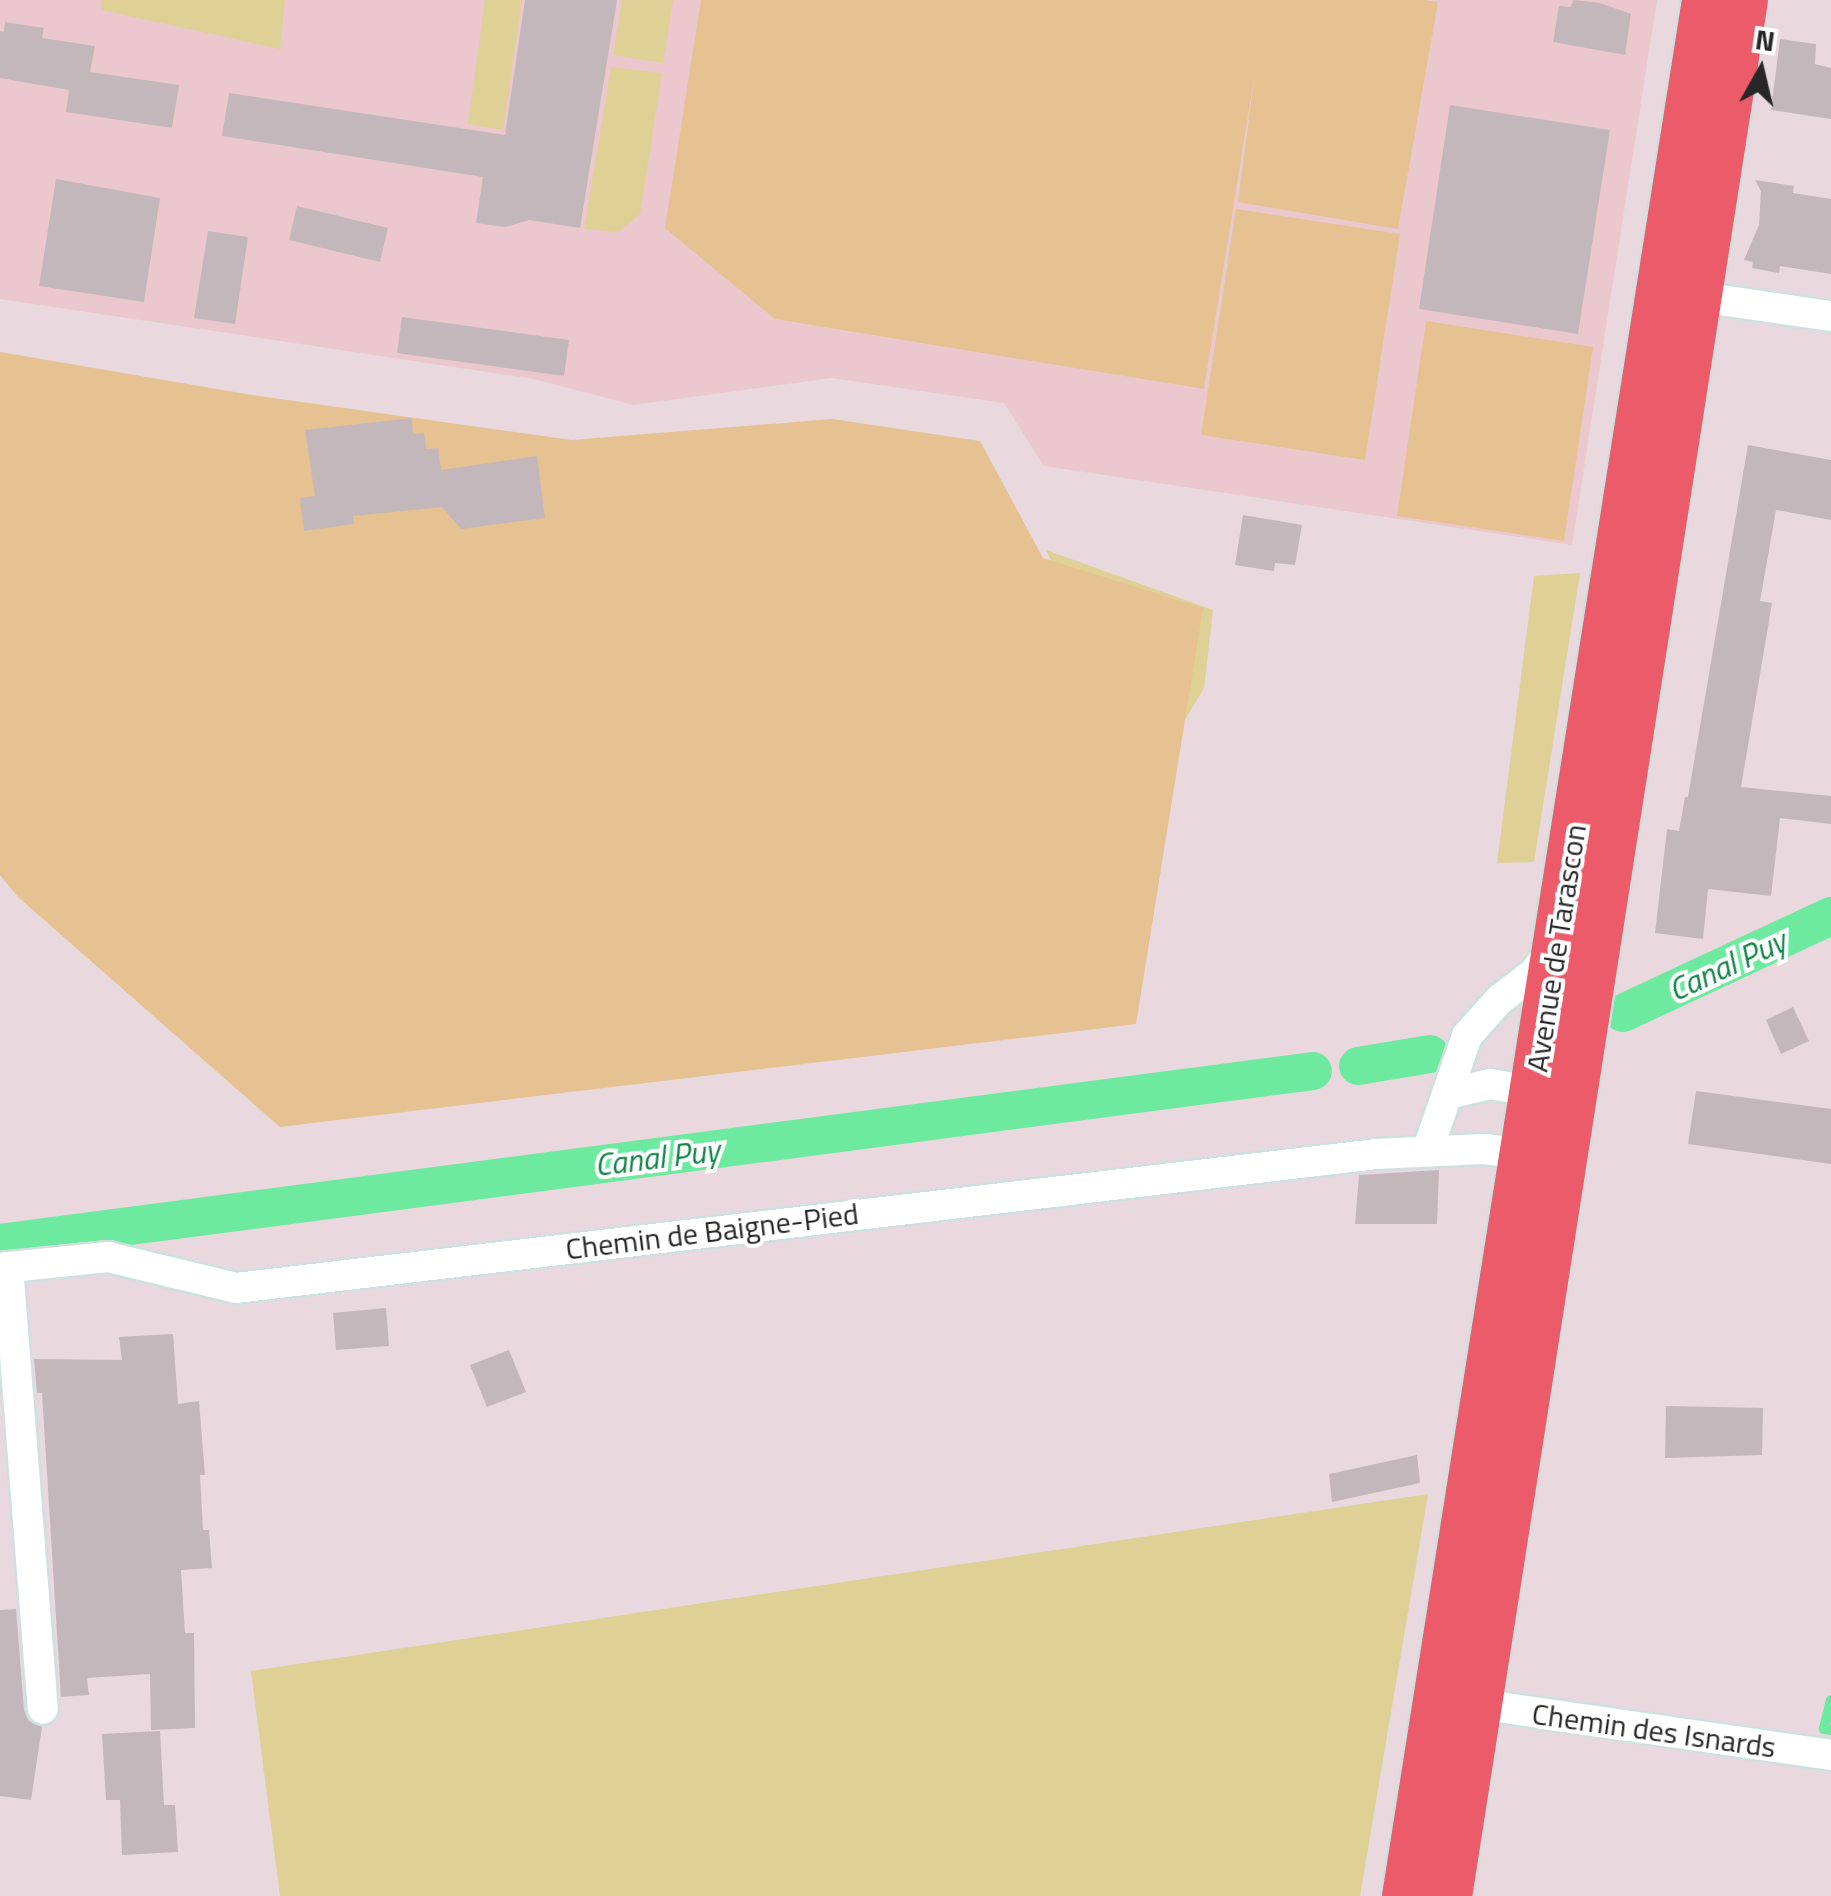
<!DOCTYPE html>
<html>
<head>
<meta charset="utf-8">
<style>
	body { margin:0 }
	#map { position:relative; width:1831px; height:1896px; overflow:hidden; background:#e9d8dd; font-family:"Titillium Web",sans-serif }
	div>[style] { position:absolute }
	.education>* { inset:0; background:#ebc8ce }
	.green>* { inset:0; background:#dfd096 }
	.pitch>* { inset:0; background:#e6c191 }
	.stream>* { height:10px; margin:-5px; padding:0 5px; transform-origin:5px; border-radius:5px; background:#6dea9f }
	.canal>* { height:38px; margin:-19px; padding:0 19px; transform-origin:19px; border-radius:19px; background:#6dea9f }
	.building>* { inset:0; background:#c4b7bb }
	.roads { filter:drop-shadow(2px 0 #cee0df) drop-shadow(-2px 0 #cee0df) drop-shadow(0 2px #cee0df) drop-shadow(0 -2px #cee0df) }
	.street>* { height:30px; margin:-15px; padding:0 15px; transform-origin:15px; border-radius:15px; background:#fff }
	.primary>* { height:45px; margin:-22.5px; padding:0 22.5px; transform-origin:22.5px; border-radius:22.5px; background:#eb5b69 }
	span { translate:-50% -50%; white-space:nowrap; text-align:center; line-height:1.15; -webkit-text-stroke:8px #fff; paint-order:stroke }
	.street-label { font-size:30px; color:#272727 }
	.water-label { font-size:32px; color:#118448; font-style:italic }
	.north { position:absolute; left:1711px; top:20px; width:100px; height:100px; -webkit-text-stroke:8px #fff; paint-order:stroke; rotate:8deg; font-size:28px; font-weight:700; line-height:40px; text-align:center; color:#272727 }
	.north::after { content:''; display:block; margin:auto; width:35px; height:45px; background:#272727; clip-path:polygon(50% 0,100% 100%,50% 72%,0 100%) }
</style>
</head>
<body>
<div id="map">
	<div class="education">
		<div style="clip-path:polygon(0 0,1657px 0,1572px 545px,1044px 466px,1004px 403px,831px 378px,633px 405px,534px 379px,0 299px)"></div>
	</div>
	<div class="green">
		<div style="clip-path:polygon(101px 0,285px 0,280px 49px,102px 10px)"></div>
		<div style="clip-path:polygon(485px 0,522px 0,503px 130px,468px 124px)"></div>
		<div style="clip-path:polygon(622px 0,673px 0,663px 63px,613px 55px)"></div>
		<div style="clip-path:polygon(611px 67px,662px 73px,640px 214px,619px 232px,584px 229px)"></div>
		<div style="clip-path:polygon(1046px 550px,1213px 610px,1204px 688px,1154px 772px)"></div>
		<div style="clip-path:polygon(1580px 573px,1534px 862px,1497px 863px,1534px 576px)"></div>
		<div style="clip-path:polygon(1428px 1494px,1360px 1896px,280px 1896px,251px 1671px)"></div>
	</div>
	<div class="pitch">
		<div style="clip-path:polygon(701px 0,1424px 0,1438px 2px,1398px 229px,1238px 202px,1255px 72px,1204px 389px,775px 319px,665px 228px)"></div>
		<div style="clip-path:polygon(1236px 209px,1400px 234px,1365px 460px,1201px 435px)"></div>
		<div style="clip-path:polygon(1426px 321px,1593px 347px,1564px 541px,1397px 516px)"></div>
		<div style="clip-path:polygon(0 352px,252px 395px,571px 440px,832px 419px,980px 441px,1043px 558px,1203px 608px,1136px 1024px,280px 1127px,18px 897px,0 875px)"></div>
	</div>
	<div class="stream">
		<div style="left:1831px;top:1700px;width:30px;rotate:104deg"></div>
		<div style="left:1824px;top:1729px;width:7px;rotate:8deg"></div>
	</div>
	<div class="canal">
		<div style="left:1623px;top:1013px;width:230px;rotate:-25deg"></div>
		<div style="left:1358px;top:1066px;width:73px;rotate:-9.5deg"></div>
		<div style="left:0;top:1243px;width:1324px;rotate:-7.46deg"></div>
	</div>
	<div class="building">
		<div style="clip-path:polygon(525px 0,617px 0,580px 228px,529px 220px,505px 227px,476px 223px,483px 177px,222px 136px,229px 93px,505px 135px)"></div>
		<div style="clip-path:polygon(1573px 0,1600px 3px,1631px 14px,1625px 55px,1553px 42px,1559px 6px,1571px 7px)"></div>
		<div style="clip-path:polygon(5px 22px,44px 28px,42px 38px,95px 46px,90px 72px,179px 85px,172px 128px,66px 112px,69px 90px,0 78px,0 31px,4px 32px)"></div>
		<div style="clip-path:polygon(1780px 39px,1816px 44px,1815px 64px,1831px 68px,1831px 119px,1771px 110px)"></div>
		<div style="clip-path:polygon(1450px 105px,1610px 130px,1578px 334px,1419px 309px)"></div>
		<div style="clip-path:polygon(56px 179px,160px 198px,144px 302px,39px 286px)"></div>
		<div style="clip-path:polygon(1755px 180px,1794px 186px,1793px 193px,1831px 199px,1831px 274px,1780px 266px,1779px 273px,1752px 268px,1753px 262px,1744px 260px,1759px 225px,1761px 191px)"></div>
		<div style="clip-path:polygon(297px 206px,388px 228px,380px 262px,289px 240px)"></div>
		<div style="clip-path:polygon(208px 231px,248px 237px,235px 324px,194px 318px)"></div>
		<div style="clip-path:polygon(402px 317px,569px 340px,564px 376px,397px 353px)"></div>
		<div style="clip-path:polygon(412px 418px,413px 434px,424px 433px,426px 449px,438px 448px,441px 470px,537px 456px,545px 518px,461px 529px,442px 507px,353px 516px,354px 524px,304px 531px,300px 498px,315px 496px,305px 430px)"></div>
		<div style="clip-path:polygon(1748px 445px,1831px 460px,1831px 520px,1776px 510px,1760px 601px,1772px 603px,1741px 787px,1831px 796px,1831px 824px,1780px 818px,1771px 896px,1708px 889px,1703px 939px,1655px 933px,1667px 829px,1679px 831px,1685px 797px,1688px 797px)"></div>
		<div style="clip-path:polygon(1243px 515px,1302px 525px,1295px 565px,1275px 563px,1274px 571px,1235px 565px)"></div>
		<div style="clip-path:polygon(1793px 1007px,1809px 1041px,1781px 1054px,1766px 1020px)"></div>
		<div style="clip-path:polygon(1696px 1091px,1831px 1109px,1831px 1164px,1688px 1144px)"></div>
		<div style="clip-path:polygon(1439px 1170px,1437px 1224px,1355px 1224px,1359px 1175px)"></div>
		<div style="clip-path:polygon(386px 1308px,389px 1346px,336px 1350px,333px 1313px)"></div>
		<div style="clip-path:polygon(173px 1334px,178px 1404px,199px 1401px,205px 1475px,200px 1475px,203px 1530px,209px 1530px,212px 1568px,181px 1570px,185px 1633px,194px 1633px,195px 1728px,151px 1730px,150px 1674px,87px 1678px,89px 1695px,61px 1697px,42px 1393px,37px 1393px,34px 1359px,122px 1360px,119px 1337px)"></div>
		<div style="clip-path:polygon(509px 1350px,526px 1392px,487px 1407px,470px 1365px)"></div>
		<div style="clip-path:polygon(1666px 1406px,1763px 1408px,1762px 1455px,1665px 1458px)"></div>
		<div style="clip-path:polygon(1417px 1455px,1420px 1483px,1332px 1502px,1329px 1474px)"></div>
		<div style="clip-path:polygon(16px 1609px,24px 1710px,28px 1720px,42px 1727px,31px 1800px,0 1796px,0 1610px)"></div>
		<div style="clip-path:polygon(160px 1731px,164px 1805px,175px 1805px,178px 1852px,122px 1855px,120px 1800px,106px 1800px,102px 1734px)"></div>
	</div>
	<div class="roads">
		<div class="street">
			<div style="left:1700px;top:297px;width:132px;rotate:8.3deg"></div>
			<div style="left:1448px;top:1094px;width:43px;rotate:-13.4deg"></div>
			<div style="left:1490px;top:1084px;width:22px;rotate:10deg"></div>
			<div style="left:1512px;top:1088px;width:34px;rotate:28deg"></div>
			<div style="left:1428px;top:1149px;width:120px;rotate:-71deg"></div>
			<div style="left:1467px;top:1036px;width:48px;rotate:-48.4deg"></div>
			<div style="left:1499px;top:1000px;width:44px;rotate:-37.6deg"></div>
			<div style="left:1534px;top:973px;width:30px;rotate:-53deg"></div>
			<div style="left:8px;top:1267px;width:443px;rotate:85.5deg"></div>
			<div style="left:0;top:1268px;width:109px;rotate:-5.8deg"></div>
			<div style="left:108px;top:1257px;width:132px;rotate:13.6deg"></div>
			<div style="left:236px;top:1288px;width:1148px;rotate:-6.7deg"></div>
			<div style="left:1376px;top:1154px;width:108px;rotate:-2.7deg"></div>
			<div style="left:1484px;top:1149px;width:39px;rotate:7deg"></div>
			<div style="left:1523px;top:1154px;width:16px;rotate:-30deg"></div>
			<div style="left:1478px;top:1704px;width:357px;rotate:8.2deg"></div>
		</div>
		<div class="primary">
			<div style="left:1404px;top:1896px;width:1920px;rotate:-81.01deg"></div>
			<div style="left:1449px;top:1896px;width:1919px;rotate:-81.13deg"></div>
		</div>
	</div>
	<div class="street-label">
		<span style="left:1556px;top:948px;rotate:-81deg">Avenue de Tarascon</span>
		<span style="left:712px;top:1231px;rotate:-7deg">Chemin de Baigne-Pied</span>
		<span style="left:1654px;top:1730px;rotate:8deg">Chemin des Isnards</span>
	</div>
	<div class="water-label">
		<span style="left:1727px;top:965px;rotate:-25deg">Canal Puy</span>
		<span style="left:657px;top:1157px;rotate:-7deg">Canal Puy</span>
	</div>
	<div class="north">N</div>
</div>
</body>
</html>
